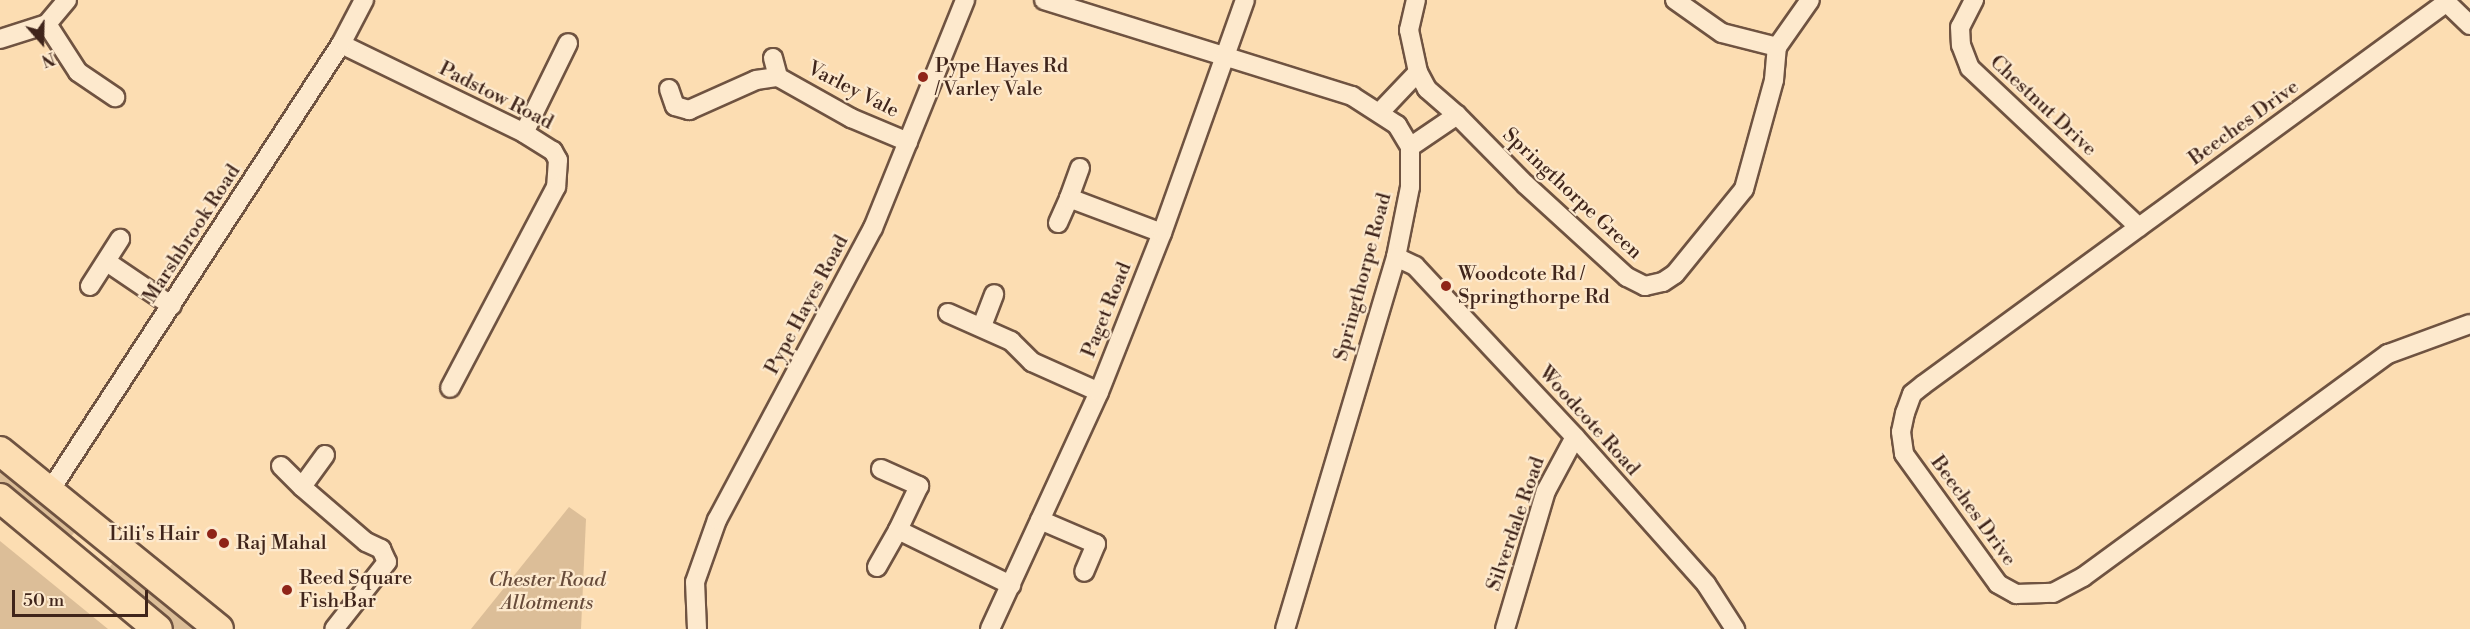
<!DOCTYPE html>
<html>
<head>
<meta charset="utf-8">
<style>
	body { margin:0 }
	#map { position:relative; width:2470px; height:629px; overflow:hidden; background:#fcddb2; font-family:"Libre Bodoni",serif }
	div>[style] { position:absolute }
	.green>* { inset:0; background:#dcbe98 }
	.roads { filter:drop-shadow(2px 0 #6f5341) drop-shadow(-2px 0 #6f5341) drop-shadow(0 2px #6f5341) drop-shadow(0 -2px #6f5341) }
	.minor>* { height:18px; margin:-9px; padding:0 9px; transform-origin:9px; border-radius:9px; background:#fde9cd }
	.trunk>* { height:28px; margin:-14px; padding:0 14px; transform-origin:14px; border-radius:14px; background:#fcddb2 }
	.dots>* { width:16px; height:16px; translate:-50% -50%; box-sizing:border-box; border:3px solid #fde9cd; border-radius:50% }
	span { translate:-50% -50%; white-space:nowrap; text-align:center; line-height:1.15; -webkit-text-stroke:4.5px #fde9cd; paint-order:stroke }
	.poi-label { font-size:20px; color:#40251b }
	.left { translate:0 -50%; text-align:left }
	.right { translate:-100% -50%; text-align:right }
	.street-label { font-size:20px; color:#40251b }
	.park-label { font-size:20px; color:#674b3a; font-style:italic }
	.north { position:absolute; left:12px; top:12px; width:60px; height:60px; -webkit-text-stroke:4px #fde9cd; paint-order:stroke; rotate:160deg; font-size:16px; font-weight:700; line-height:24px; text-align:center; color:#40251b }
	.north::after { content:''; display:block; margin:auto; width:21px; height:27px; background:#40251b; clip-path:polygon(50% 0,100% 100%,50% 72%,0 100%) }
	.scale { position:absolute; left:12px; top:590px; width:136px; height:27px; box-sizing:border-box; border:3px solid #40251b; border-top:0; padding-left:8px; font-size:18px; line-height:21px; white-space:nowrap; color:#40251b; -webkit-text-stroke:4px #fde9cd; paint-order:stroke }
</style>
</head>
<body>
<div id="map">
	<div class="green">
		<div style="clip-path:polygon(0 465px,79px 527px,69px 539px,0 485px)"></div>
		<div style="clip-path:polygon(569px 507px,586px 519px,581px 629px,471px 629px)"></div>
		<div style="clip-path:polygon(0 541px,108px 629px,0 629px)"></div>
		<div style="clip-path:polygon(118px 557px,204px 629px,173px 629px,106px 571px)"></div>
	</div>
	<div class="roads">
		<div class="minor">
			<div style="left:67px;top:0;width:31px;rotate:130deg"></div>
			<div style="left:47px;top:24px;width:57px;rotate:57.1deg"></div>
			<div style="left:78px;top:72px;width:45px;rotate:34deg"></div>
			<div style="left:1044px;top:0;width:323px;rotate:17.3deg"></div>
			<div style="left:1352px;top:96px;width:54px;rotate:32.8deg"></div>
			<div style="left:1397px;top:125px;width:26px;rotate:59deg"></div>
			<div style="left:1410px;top:147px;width:40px;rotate:90deg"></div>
			<div style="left:1410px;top:187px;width:71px;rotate:101.3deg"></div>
			<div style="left:1396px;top:257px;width:388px;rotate:106.6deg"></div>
			<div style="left:1675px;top:0;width:57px;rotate:35.1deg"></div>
			<div style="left:1722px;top:33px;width:57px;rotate:14.3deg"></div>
			<div style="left:1974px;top:0;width:30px;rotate:117deg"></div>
			<div style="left:1960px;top:27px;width:18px;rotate:87deg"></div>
			<div style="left:1961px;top:45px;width:25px;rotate:69deg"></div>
			<div style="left:1970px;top:68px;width:232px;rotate:43.3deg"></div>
			<div style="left:2444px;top:0;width:36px;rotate:44deg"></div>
			<div style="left:2447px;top:2px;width:649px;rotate:143.84deg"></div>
			<div style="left:1923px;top:385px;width:14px;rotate:141deg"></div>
			<div style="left:1912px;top:394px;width:20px;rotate:110deg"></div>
			<div style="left:1905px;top:413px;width:19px;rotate:102deg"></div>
			<div style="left:1901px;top:432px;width:22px;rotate:82deg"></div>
			<div style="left:1904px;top:454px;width:160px;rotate:54.1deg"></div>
			<div style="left:1998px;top:584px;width:21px;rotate:29deg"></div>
			<div style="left:2016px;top:594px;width:37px;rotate:-2deg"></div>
			<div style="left:2053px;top:593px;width:34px;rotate:-28deg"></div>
			<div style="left:2083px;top:577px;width:378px;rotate:-36.2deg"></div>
			<div style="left:2388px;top:354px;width:87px;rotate:-20.1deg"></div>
			<div style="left:0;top:39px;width:49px;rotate:-17.7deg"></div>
			<div style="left:341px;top:44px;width:203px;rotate:25.9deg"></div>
			<div style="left:524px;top:133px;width:34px;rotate:32deg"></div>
			<div style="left:553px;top:151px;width:10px;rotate:61deg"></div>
			<div style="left:558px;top:160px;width:27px;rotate:94deg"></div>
			<div style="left:556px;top:187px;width:227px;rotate:117.8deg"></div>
			<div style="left:773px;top:58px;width:20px;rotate:75deg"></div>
			<div style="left:1418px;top:72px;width:19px;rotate:62deg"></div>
			<div style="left:1427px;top:89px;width:40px;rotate:41deg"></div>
			<div style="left:669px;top:89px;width:18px;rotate:71deg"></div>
			<div style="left:675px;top:106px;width:15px;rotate:16deg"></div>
			<div style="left:689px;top:110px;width:73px;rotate:-24.1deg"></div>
			<div style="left:756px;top:80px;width:22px;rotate:-8deg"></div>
			<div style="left:778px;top:77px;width:84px;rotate:29.3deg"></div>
			<div style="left:851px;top:118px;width:62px;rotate:22.8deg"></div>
			<div style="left:1380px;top:112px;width:55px;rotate:-46.5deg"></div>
			<div style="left:1418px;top:72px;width:43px;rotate:-102.1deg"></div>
			<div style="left:1409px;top:30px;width:31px;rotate:-77deg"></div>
			<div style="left:524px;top:133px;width:100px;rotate:-63.9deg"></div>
			<div style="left:1410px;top:147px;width:57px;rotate:-34.2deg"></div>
			<div style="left:1457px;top:115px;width:97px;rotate:45.4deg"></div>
			<div style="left:1525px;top:184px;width:138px;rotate:42.4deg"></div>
			<div style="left:1627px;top:277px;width:20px;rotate:27deg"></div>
			<div style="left:1645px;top:286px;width:18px;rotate:-13deg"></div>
			<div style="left:1663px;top:282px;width:14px;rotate:-34deg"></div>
			<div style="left:1675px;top:274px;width:109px;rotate:-50.9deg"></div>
			<div style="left:1744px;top:189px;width:113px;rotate:-74.6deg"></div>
			<div style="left:1774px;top:80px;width:33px;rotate:-85deg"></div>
			<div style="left:1777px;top:47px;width:57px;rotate:-54.9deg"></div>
			<div style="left:1069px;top:198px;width:32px;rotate:-70deg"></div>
			<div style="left:1058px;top:223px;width:27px;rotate:-66deg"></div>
			<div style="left:1069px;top:198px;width:99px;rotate:20.6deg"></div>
			<div style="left:1396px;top:257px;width:21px;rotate:25deg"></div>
			<div style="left:1415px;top:266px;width:234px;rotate:46.9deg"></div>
			<div style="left:1575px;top:437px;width:197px;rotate:48.3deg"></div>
			<div style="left:1706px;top:584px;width:54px;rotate:57.2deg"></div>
			<div style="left:107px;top:262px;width:78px;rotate:34.1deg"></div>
			<div style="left:90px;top:286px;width:56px;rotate:-57.4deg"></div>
			<div style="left:948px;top:313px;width:69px;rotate:24deg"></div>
			<div style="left:1011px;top:341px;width:30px;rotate:45deg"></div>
			<div style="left:1032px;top:362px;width:73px;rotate:24.1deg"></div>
			<div style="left:982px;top:326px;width:34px;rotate:-69deg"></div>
			<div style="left:325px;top:455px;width:39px;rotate:126deg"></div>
			<div style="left:302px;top:487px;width:84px;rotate:40.7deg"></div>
			<div style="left:366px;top:542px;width:17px;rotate:25deg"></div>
			<div style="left:381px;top:549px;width:14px;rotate:65deg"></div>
			<div style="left:387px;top:562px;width:85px;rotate:128.3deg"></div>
			<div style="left:281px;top:466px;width:30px;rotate:45deg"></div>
			<div style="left:881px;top:469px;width:42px;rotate:24.1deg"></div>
			<div style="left:919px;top:486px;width:49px;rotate:115.5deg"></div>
			<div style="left:51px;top:489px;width:531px;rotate:-56.91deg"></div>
			<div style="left:341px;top:44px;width:50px;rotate:-62.4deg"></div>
			<div style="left:1040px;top:520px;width:61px;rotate:23.2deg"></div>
			<div style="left:1096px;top:544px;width:30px;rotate:113deg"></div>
			<div style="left:877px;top:567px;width:43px;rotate:-60.4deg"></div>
			<div style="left:898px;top:530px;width:126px;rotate:26deg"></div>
			<div style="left:697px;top:629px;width:47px;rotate:-92.4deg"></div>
			<div style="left:695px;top:582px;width:66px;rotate:-70.5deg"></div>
			<div style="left:717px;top:520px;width:331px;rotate:-61.9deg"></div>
			<div style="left:873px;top:228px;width:246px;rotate:-68deg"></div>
			<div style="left:990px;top:629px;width:261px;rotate:-65.3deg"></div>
			<div style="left:1099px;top:392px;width:171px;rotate:-68.4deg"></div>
			<div style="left:1162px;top:233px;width:247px;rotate:-70.4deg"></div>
			<div style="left:1505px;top:629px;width:144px;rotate:-73.5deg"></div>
			<div style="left:1546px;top:491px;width:61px;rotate:-61.8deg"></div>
		</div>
		<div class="trunk">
			<div style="left:0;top:451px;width:282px;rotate:39.1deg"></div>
			<div style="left:0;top:498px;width:205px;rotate:39.7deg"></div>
		</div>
	</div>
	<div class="dots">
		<div style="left:923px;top:77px;background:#8f2418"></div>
		<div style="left:1446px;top:286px;background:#8f2418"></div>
		<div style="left:212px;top:534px;background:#8f2418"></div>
		<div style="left:224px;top:543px;background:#8f2418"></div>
		<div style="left:287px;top:590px;background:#8f2418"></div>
	</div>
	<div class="poi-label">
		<span class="left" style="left:935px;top:78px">Pype Hayes Rd<br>/ Varley Vale</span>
		<span class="left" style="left:1458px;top:286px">Woodcote Rd /<br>Springthorpe Rd</span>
		<span class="right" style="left:200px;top:534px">Lili's Hair</span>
		<span class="left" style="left:236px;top:543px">Raj Mahal</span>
		<span class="left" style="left:299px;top:590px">Reed Square<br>Fish Bar</span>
	</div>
	<div class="street-label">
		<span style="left:853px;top:90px;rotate:27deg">Varley Vale</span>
		<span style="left:496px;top:96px;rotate:27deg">Padstow Road</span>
		<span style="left:2043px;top:106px;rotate:43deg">Chestnut Drive</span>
		<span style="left:2244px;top:123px;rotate:-36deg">Beeches Drive</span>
		<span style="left:1572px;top:194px;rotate:43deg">Springthorpe Green</span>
		<span style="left:192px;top:234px;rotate:-57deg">Marshbrook Road</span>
		<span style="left:1363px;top:277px;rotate:-75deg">Springthorpe Road</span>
		<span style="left:807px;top:305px;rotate:-62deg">Pype Hayes Road</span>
		<span style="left:1107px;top:310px;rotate:-68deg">Paget Road</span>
		<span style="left:1589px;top:421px;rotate:48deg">Woodcote Road</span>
		<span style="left:1973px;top:511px;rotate:54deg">Beeches Drive</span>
		<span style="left:1516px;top:524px;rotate:-71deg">Silverdale Road</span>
	</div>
	<div class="park-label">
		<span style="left:547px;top:592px">Chester Road<br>Allotments</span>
	</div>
	<div class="north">N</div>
	<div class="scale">50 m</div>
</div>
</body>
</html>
